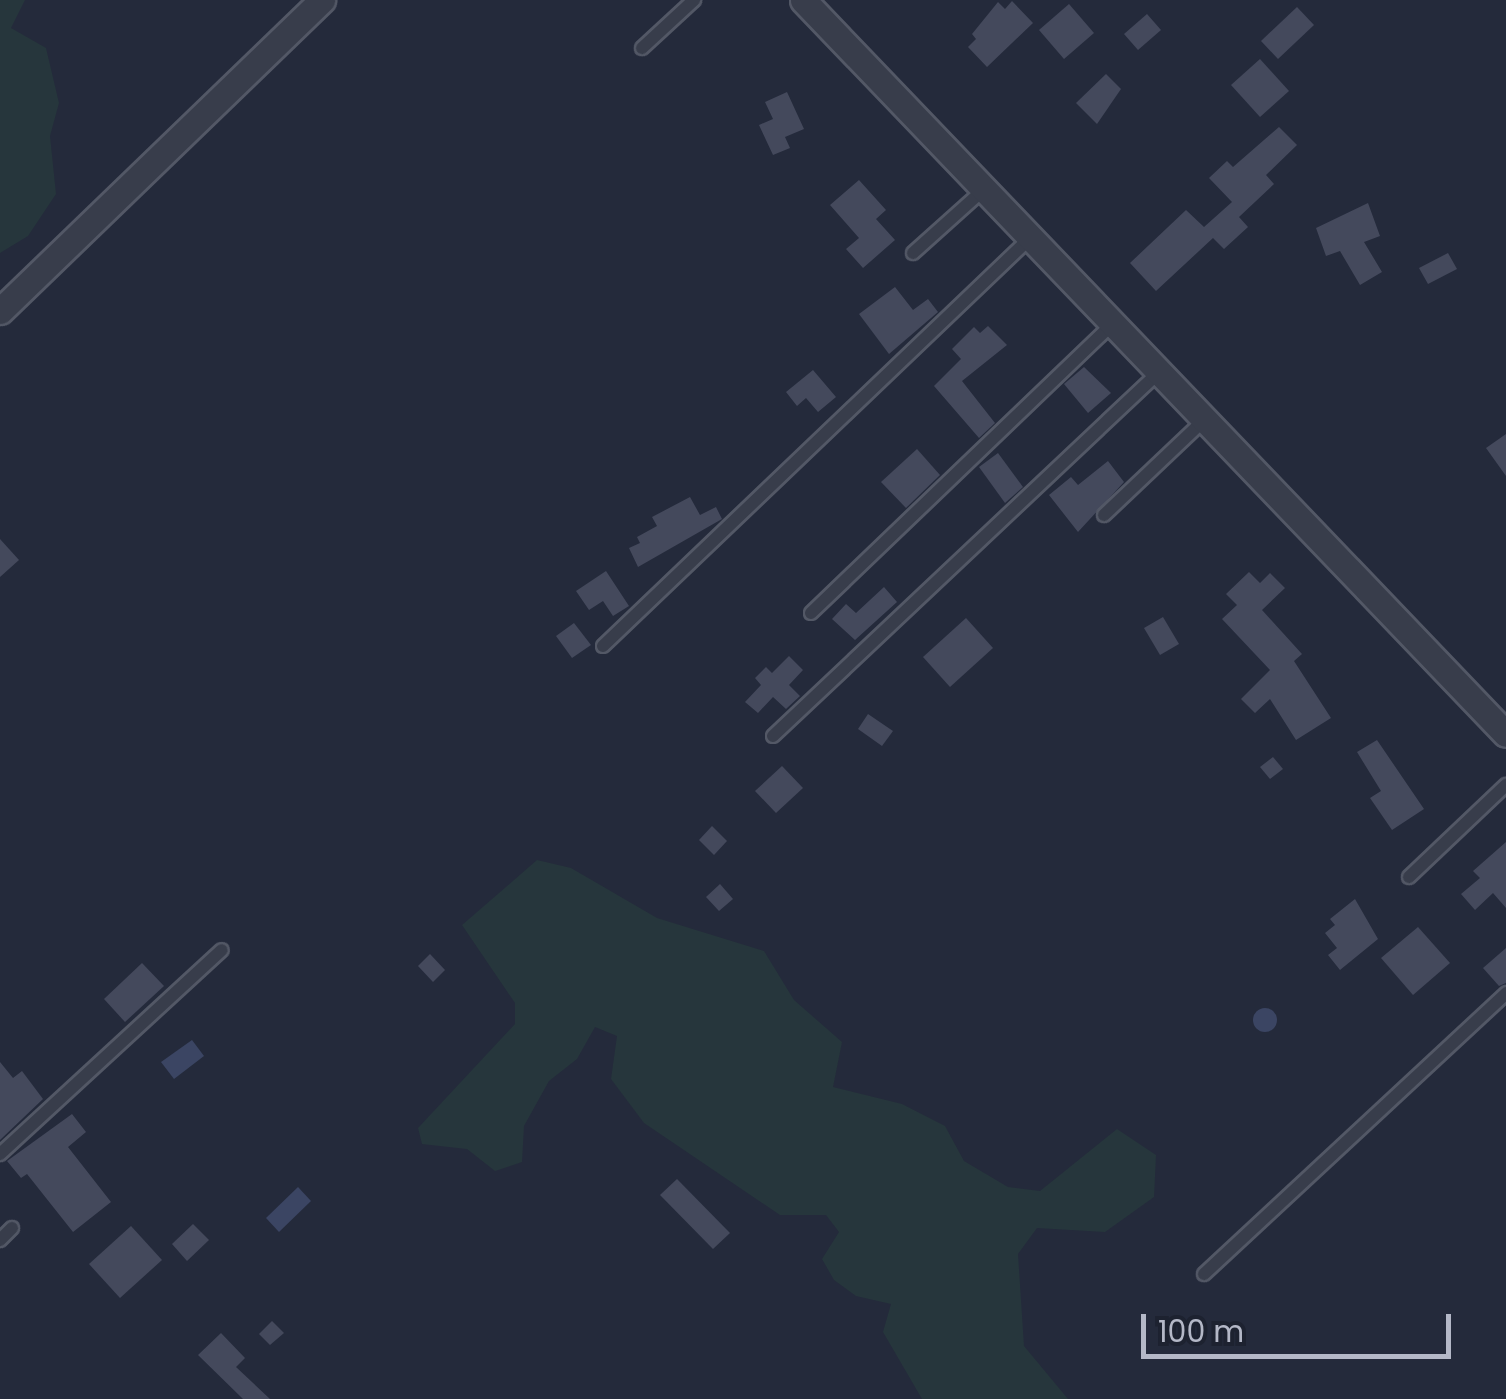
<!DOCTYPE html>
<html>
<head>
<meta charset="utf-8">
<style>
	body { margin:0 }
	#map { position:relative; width:1506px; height:1399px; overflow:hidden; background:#242a3b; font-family:Poppins,sans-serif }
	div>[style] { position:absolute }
	.green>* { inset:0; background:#26363c }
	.water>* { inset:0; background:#3b4563 }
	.round { border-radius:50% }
	.building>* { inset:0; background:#44495c }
	.roads { filter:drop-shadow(2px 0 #535866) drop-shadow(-2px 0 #535866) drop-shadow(0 2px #535866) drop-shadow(0 -2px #535866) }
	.lane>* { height:12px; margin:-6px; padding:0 6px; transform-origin:6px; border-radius:6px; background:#383d4b }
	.street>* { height:25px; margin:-12.5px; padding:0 12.5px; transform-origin:12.5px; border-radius:12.5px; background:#383d4b }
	span { translate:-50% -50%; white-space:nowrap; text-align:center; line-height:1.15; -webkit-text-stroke:8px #1d2230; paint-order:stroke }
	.scale { position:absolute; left:1141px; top:1314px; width:310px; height:45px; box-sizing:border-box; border:5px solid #b4b8c7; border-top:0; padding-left:12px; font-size:30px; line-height:35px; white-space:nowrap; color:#b4b8c7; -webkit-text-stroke:8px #1d2230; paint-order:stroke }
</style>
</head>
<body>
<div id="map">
	<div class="green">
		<div style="clip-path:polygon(0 0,25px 0,11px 28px,46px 48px,59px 103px,50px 136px,56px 194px,28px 236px,0 253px)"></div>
		<div style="clip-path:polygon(537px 860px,571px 868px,657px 918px,764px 951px,794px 1000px,842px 1042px,833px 1087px,902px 1104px,945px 1126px,964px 1161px,1008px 1187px,1040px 1191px,1117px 1129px,1156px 1155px,1154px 1197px,1105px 1232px,1037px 1228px,1018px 1254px,1024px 1346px,1068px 1399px,922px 1399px,883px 1332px,891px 1304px,856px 1296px,834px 1280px,822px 1259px,839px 1232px,826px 1215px,780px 1215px,644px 1123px,611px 1079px,617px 1036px,595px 1027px,577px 1059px,549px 1081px,524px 1126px,522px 1162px,495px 1171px,467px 1149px,422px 1144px,418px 1128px,515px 1024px,515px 1003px,462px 925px)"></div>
	</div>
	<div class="water">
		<div class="round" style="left:1253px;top:1008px;width:24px;height:24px"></div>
		<div style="clip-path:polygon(192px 1040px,204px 1056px,174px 1079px,161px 1062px)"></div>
		<div style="clip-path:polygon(298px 1187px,311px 1201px,279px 1232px,266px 1218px)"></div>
	</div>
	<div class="building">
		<div style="clip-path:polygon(1012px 1px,1033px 23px,987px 67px,968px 47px,976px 39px,972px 34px,998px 2px,1005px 9px)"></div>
		<div style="clip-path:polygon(1069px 4px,1094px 33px,1064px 59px,1039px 30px)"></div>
		<div style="clip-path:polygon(1297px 7px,1314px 25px,1278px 59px,1261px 41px)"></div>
		<div style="clip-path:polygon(1147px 14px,1161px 30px,1138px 50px,1124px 34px)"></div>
		<div style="clip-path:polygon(1260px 59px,1289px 91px,1260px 117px,1231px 85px)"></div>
		<div style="clip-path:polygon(1106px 74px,1121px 89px,1097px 124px,1076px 103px)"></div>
		<div style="clip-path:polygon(787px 92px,804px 129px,785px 137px,790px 148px,773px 155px,759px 125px,773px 119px,765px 102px)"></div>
		<div style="clip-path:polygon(1279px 127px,1297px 145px,1266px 175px,1274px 184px,1239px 217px,1248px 227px,1224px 249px,1213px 238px,1156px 291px,1130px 263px,1186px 210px,1204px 227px,1232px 202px,1209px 178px,1227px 161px,1233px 167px)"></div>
		<div style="clip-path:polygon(859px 180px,886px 210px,876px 219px,895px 240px,863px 268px,846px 249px,859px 238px,830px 205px)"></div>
		<div style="clip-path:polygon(1368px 203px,1380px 236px,1364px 242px,1382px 272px,1360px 285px,1340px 251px,1326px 256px,1316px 228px)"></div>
		<div style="clip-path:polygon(1448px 253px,1457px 269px,1428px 284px,1419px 268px)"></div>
		<div style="clip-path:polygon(895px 287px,913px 310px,928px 299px,938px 312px,889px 354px,859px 314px)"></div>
		<div style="clip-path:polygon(988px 326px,1007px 345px,962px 381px,995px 423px,979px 438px,934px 386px,961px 359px,952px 349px,974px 327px,980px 333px)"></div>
		<div style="clip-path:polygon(1084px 367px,1111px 393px,1088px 413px,1064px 384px)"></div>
		<div style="clip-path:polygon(813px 370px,836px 397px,818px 412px,806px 398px,797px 406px,786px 392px)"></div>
		<div style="clip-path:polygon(1506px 434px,1506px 476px,1486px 448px)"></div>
		<div style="clip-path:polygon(917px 449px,940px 475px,906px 508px,881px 482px)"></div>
		<div style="clip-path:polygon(998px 453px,1023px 487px,1005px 503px,979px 467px)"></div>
		<div style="clip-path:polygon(1108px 461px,1124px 482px,1078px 532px,1049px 495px,1071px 477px,1078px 485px)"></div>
		<div style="clip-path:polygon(690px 497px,700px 515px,716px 507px,722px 519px,638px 567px,629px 548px,640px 543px,637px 537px,657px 526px,652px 517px)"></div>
		<div style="clip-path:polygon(0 539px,19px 560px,0 577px)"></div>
		<div style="clip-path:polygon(606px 571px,629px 606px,613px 616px,603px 601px,589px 610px,576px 591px)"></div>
		<div style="clip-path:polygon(1249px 572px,1260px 583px,1270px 573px,1285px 588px,1262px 610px,1302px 654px,1294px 661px,1331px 718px,1296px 740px,1270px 699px,1255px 713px,1241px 699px,1270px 670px,1222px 619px,1237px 605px,1226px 594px)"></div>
		<div style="clip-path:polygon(884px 587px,897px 602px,855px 640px,832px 619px,846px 604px,856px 613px)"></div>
		<div style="clip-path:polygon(1163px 617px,1179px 644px,1160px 655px,1144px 628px)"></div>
		<div style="clip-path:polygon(966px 618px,993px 648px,950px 687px,923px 657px)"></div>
		<div style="clip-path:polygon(574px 623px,591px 645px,572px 658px,556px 636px)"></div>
		<div style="clip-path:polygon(789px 656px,803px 670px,789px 685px,800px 696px,786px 709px,773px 697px,758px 713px,745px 702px,761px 685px,755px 678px,766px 667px,772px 673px)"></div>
		<div style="clip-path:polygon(868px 714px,893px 731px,882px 746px,858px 729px)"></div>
		<div style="clip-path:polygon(1377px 740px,1424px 809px,1392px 830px,1370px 798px,1381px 791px,1357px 752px)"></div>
		<div style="clip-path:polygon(1273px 757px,1283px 769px,1270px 779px,1260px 767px)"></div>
		<div style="clip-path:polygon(782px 766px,803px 788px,776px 813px,755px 791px)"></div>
		<div style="clip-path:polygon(712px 826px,727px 841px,714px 855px,699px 840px)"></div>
		<div style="clip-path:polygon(1506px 842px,1506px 908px,1493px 893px,1475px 910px,1461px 894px,1480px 878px,1473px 871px)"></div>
		<div style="clip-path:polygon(720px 884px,733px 899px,719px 911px,706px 897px)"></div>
		<div style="clip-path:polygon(1355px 899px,1378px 939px,1340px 970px,1328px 955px,1337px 948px,1325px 933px,1335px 925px,1330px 919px)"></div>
		<div style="clip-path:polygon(1418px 927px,1450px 963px,1413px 995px,1381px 958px)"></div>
		<div style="clip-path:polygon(1506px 948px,1506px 983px,1499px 986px,1483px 968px)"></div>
		<div style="clip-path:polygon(430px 954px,445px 970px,433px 982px,418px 966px)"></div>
		<div style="clip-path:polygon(142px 963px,164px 986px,125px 1022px,104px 999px)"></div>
		<div style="clip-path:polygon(0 1062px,13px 1078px,22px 1071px,43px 1099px,0 1140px)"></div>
		<div style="clip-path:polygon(72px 1114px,86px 1132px,68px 1147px,111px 1202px,73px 1232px,27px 1174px,21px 1178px,7px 1161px)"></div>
		<div style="clip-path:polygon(677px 1179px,730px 1233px,713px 1249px,660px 1195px)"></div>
		<div style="clip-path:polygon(193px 1224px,209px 1240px,187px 1261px,172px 1244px)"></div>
		<div style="clip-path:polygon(131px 1226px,162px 1260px,120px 1298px,89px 1264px)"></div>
		<div style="clip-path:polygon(272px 1321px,284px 1333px,270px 1345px,259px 1334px)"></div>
		<div style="clip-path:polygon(221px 1333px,245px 1358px,236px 1367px,270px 1399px,243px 1399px,198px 1355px)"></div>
	</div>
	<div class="roads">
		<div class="lane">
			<div style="left:642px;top:48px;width:71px;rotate:-42.7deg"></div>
			<div style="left:913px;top:253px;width:93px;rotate:-41.9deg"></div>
			<div style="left:1104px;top:515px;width:137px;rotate:-43.5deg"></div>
			<div style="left:811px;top:613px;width:417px;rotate:-43.8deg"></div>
			<div style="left:603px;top:646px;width:589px;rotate:-43.69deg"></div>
			<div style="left:773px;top:736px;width:528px;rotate:-43.31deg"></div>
			<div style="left:1409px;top:877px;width:134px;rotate:-43.5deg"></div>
			<div style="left:0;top:1154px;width:301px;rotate:-42.6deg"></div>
			<div style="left:0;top:1240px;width:17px;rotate:-45deg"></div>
			<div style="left:1204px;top:1274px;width:413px;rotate:-42.9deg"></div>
		</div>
		<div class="street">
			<div style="left:803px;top:0;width:1016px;rotate:46.24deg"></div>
			<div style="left:0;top:311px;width:448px;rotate:-44deg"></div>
		</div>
	</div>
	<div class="scale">100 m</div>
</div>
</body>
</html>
